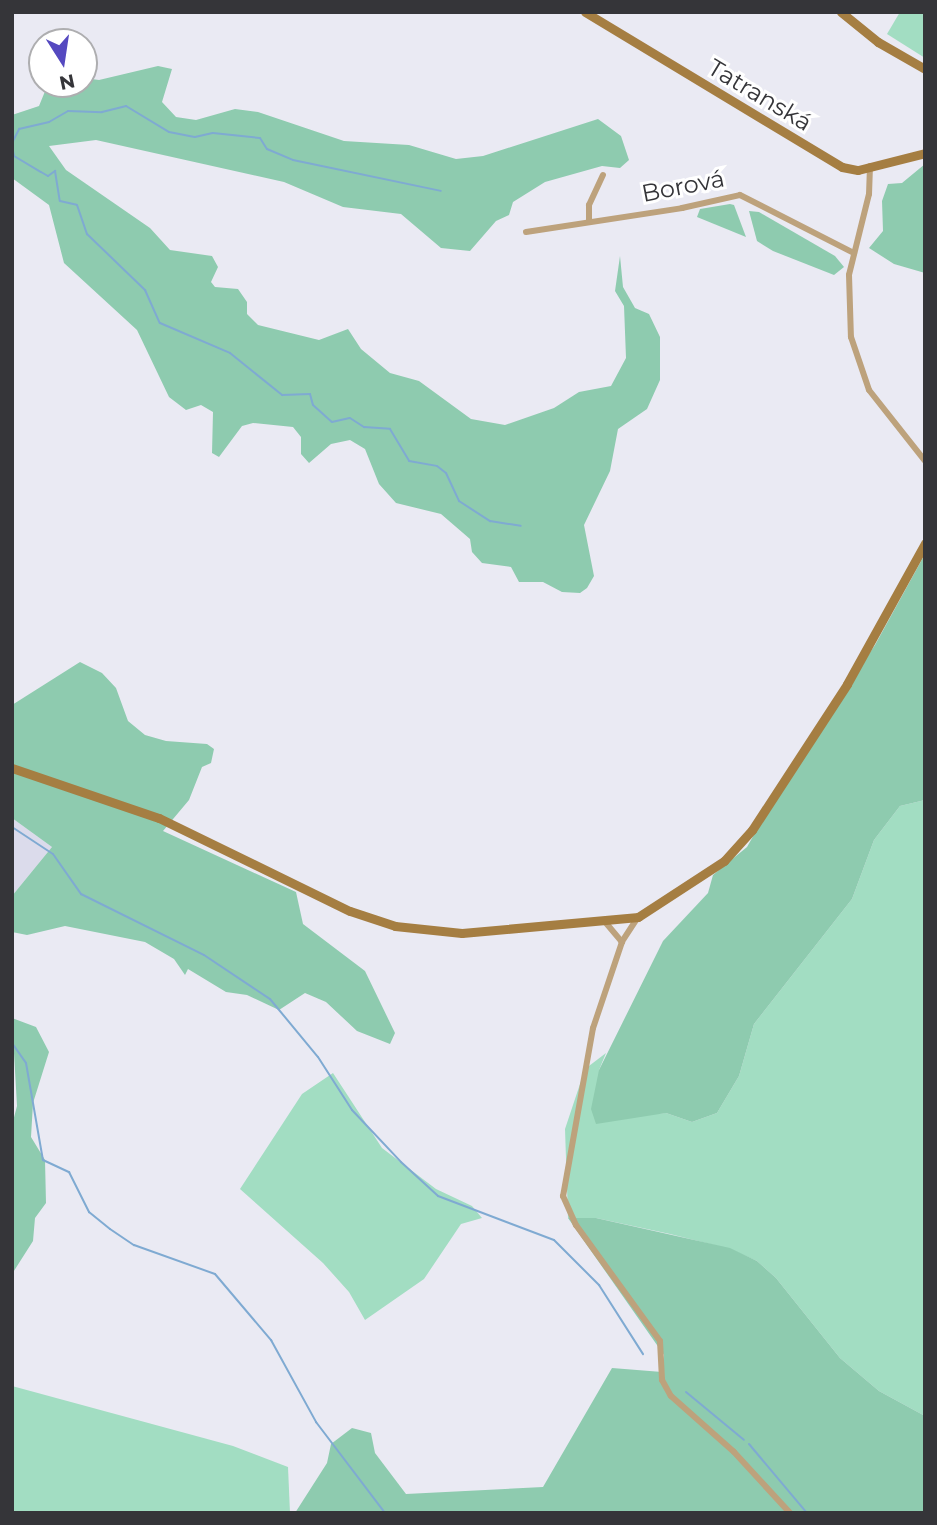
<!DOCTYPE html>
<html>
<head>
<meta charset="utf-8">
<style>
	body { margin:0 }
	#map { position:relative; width:937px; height:1525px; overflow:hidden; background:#eaeaf3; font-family:Montserrat,sans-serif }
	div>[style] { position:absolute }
	.built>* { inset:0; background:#dbdbeb }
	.green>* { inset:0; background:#a2ddc2 }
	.forest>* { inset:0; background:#8ecbaf }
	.stream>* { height:2px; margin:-1px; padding:0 1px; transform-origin:1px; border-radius:1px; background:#7faad2 }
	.street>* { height:6px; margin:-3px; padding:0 3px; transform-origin:3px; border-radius:3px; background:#bda27c }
	.secondary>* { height:9px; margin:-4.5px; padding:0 4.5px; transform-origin:4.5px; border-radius:4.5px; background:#a57e42 }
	span { translate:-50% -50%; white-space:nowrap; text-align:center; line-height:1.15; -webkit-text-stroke:6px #fff; paint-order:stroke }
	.street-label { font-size:24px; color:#353539 }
	.frame { position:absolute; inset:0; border:14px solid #353539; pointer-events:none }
	.north { position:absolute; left:28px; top:28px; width:70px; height:70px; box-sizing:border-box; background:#fff; border:2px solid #aeaeb0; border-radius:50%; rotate:168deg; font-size:19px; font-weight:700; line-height:28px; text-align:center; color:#353539 }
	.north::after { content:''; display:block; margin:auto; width:24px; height:32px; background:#5549c0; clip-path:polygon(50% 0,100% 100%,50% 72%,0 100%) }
</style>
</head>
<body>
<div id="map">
	<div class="built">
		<div style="clip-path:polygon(12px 818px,52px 847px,12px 896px)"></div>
	</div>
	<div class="green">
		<div style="clip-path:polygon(900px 12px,925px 12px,925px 58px,887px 34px)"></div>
		<div style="clip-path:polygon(925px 800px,925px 1416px,879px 1391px,840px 1358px,776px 1278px,757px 1261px,730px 1249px,670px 1234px,596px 1218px,568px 1218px,565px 1129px,585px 1069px,606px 1053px,599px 1070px,638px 1115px,666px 1113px,692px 1122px,717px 1113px,739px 1076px,754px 1024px,852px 899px,874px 840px,900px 806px)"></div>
		<div style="clip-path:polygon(333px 1073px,382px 1148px,436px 1189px,472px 1206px,482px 1218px,461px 1224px,424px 1279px,365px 1320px,349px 1292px,323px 1263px,240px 1189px,302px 1094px)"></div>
		<div style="clip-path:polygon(12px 1386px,233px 1446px,288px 1467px,290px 1513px,12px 1513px)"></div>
	</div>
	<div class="forest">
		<div style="clip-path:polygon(158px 66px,172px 69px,162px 102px,176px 117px,196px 120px,235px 109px,258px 112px,344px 141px,409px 145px,456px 159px,483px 156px,598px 119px,621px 136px,629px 160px,620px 168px,602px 166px,545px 182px,513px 202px,509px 215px,496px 221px,470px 251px,441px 248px,401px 214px,343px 207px,284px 182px,96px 140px,49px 146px,66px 170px,150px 228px,170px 250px,212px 256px,218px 267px,211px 282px,215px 287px,238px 289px,247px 302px,247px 314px,258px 325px,319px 340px,348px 329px,361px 349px,390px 373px,419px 381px,471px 419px,505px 425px,554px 408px,579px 392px,611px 386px,626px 358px,624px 306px,615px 291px,620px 256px,623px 287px,635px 308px,649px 314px,660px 337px,660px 380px,647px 409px,618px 429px,610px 471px,584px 525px,594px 576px,587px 588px,580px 593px,562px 592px,543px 582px,519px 582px,511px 567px,482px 563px,472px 552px,470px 539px,441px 514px,396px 503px,379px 484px,365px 449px,350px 440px,331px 444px,309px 463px,301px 454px,301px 437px,293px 427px,253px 423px,242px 426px,219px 457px,212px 453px,213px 412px,201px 405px,186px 410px,169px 397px,137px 330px,64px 263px,49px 205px,12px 178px,12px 115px,39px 106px,48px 84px,84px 84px,84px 78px,99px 80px)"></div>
		<div style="clip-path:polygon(925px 164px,925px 273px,894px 264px,869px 248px,883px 231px,882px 201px,888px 184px,902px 183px)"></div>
		<div style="clip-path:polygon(730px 204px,734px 205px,746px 237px,697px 217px,700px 209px)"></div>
		<div style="clip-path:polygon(749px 211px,759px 212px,835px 256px,844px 267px,834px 275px,773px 251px,757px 241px)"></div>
		<div style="clip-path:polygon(925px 554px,925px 800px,900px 806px,874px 840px,852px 899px,754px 1024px,739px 1076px,717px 1113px,692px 1122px,666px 1113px,596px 1124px,591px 1109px,599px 1070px,663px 941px,708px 893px,713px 875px,747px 847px,791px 770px,875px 645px)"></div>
		<div style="clip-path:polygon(80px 662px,102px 673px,116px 688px,128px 721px,145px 735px,166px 741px,207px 744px,214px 749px,211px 763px,202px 767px,189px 800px,163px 831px,296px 892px,303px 924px,365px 971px,395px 1033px,390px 1044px,357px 1031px,326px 1002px,305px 993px,279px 1010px,247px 995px,226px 992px,188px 969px,185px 975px,174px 959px,145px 942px,65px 926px,27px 935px,12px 932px,12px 896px,52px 847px,12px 818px,12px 705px)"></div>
		<div style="clip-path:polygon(12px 1018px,36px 1027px,49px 1052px,33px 1103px,31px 1137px,45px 1160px,46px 1203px,35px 1218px,33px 1241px,12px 1274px,12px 1125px,17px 1106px)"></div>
		<div style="clip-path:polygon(568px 1218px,596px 1218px,730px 1248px,757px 1261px,776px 1278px,840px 1358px,879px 1391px,925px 1416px,925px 1513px,295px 1513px,327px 1463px,331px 1444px,352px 1428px,371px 1433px,375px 1453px,406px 1494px,543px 1487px,612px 1368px,662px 1372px,664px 1355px)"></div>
	</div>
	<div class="stream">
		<div style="left:12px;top:143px;width:16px;rotate:-63deg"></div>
		<div style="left:19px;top:129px;width:31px;rotate:-13deg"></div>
		<div style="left:49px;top:122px;width:22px;rotate:-30deg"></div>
		<div style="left:68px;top:111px;width:34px;rotate:2deg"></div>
		<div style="left:102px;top:112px;width:25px;rotate:-14deg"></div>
		<div style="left:126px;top:106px;width:50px;rotate:31.2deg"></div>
		<div style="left:169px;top:132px;width:26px;rotate:11deg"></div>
		<div style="left:195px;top:137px;width:18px;rotate:-13deg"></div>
		<div style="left:213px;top:133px;width:47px;rotate:6.1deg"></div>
		<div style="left:260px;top:138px;width:13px;rotate:58deg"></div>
		<div style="left:267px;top:149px;width:28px;rotate:23deg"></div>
		<div style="left:293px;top:160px;width:151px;rotate:11.8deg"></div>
		<div style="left:12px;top:147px;width:9px;rotate:77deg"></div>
		<div style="left:14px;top:156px;width:31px;rotate:31deg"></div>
		<div style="left:41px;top:172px;width:8px;rotate:30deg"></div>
		<div style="left:48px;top:176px;width:9px;rotate:-36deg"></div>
		<div style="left:55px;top:171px;width:30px;rotate:81deg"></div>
		<div style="left:60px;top:201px;width:17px;rotate:13deg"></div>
		<div style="left:77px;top:205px;width:31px;rotate:71deg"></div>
		<div style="left:87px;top:234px;width:81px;rotate:44deg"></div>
		<div style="left:145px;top:290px;width:36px;rotate:66deg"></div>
		<div style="left:160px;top:323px;width:76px;rotate:23.2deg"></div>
		<div style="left:230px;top:353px;width:67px;rotate:38.9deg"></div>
		<div style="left:282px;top:395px;width:28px;rotate:-2deg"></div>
		<div style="left:310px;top:394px;width:11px;rotate:75deg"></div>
		<div style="left:313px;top:405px;width:25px;rotate:42deg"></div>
		<div style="left:332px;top:422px;width:18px;rotate:-13deg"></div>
		<div style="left:350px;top:418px;width:17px;rotate:33deg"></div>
		<div style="left:364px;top:427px;width:26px;rotate:4deg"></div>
		<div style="left:390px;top:429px;width:37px;rotate:59deg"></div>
		<div style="left:409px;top:461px;width:28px;rotate:10deg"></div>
		<div style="left:437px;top:466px;width:11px;rotate:38deg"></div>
		<div style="left:446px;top:473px;width:31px;rotate:65deg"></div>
		<div style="left:459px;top:501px;width:37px;rotate:33deg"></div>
		<div style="left:490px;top:521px;width:31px;rotate:9deg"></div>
		<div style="left:12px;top:827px;width:49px;rotate:33.4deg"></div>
		<div style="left:53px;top:854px;width:49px;rotate:55deg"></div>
		<div style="left:81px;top:894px;width:137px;rotate:26.4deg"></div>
		<div style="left:204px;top:955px;width:79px;rotate:33.7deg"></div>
		<div style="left:270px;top:999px;width:75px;rotate:50.4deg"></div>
		<div style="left:318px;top:1057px;width:63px;rotate:57.3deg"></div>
		<div style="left:352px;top:1110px;width:71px;rotate:46.7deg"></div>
		<div style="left:401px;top:1162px;width:50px;rotate:42.6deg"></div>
		<div style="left:438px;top:1196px;width:124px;rotate:20.8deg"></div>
		<div style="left:554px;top:1240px;width:64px;rotate:45deg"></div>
		<div style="left:599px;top:1285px;width:82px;rotate:57.5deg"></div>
		<div style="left:12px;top:1043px;width:24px;rotate:55deg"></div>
		<div style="left:26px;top:1063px;width:98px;rotate:80.1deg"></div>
		<div style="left:43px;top:1160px;width:29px;rotate:25deg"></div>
		<div style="left:69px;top:1172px;width:45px;rotate:63.4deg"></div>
		<div style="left:89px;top:1212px;width:27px;rotate:39deg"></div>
		<div style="left:110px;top:1229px;width:29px;rotate:34deg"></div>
		<div style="left:134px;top:1245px;width:86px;rotate:19.7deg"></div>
		<div style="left:215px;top:1274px;width:87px;rotate:49.7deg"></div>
		<div style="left:271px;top:1340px;width:94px;rotate:61.2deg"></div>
		<div style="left:316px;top:1422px;width:114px;rotate:52.8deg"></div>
		<div style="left:686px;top:1392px;width:75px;rotate:39.6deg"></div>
		<div style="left:749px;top:1444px;width:90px;rotate:50deg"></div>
	</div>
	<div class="street">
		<div style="left:870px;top:166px;width:28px;rotate:92deg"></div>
		<div style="left:869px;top:194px;width:83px;rotate:103.9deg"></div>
		<div style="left:849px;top:275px;width:62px;rotate:88.2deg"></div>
		<div style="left:851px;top:337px;width:56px;rotate:71.2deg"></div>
		<div style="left:869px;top:390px;width:90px;rotate:51.7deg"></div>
		<div style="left:589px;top:222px;width:17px;rotate:-90deg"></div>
		<div style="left:589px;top:205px;width:33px;rotate:-65deg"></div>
		<div style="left:526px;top:232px;width:158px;rotate:-8.7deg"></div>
		<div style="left:682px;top:208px;width:59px;rotate:-12.6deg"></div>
		<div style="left:740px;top:195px;width:128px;rotate:27deg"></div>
		<div style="left:638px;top:917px;width:30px;rotate:123deg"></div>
		<div style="left:622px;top:942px;width:91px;rotate:108.6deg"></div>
		<div style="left:593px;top:1028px;width:171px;rotate:100.1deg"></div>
		<div style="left:563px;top:1196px;width:32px;rotate:66deg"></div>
		<div style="left:576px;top:1225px;width:143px;rotate:54.1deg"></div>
		<div style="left:660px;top:1341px;width:39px;rotate:87deg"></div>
		<div style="left:662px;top:1380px;width:18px;rotate:61deg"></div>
		<div style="left:671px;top:1396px;width:84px;rotate:41.6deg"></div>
		<div style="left:734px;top:1452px;width:83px;rotate:47.4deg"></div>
		<div style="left:606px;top:923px;width:25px;rotate:50deg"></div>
	</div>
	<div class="secondary">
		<div style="left:585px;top:12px;width:300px;rotate:31.1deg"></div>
		<div style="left:842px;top:167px;width:16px;rotate:11deg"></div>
		<div style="left:858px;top:170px;width:69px;rotate:-14.2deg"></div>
		<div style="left:841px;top:12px;width:48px;rotate:39deg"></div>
		<div style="left:878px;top:42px;width:54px;rotate:29.9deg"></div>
		<div style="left:12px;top:768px;width:155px;rotate:18.8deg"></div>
		<div style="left:159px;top:818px;width:212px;rotate:26deg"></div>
		<div style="left:350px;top:911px;width:47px;rotate:18.4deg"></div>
		<div style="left:395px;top:926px;width:67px;rotate:6deg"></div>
		<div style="left:462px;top:933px;width:177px;rotate:-5.2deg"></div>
		<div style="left:638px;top:917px;width:103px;rotate:-33.1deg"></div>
		<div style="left:724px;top:861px;width:42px;rotate:-47.9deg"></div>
		<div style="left:752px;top:830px;width:174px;rotate:-56.9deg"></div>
		<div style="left:847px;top:684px;width:161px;rotate:-61deg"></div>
	</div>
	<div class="street-label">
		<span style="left:760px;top:95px;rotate:31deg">Tatranská</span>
		<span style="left:683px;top:186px;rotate:-11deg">Borová</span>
	</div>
	<div class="frame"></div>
	<div class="north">N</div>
</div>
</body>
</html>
